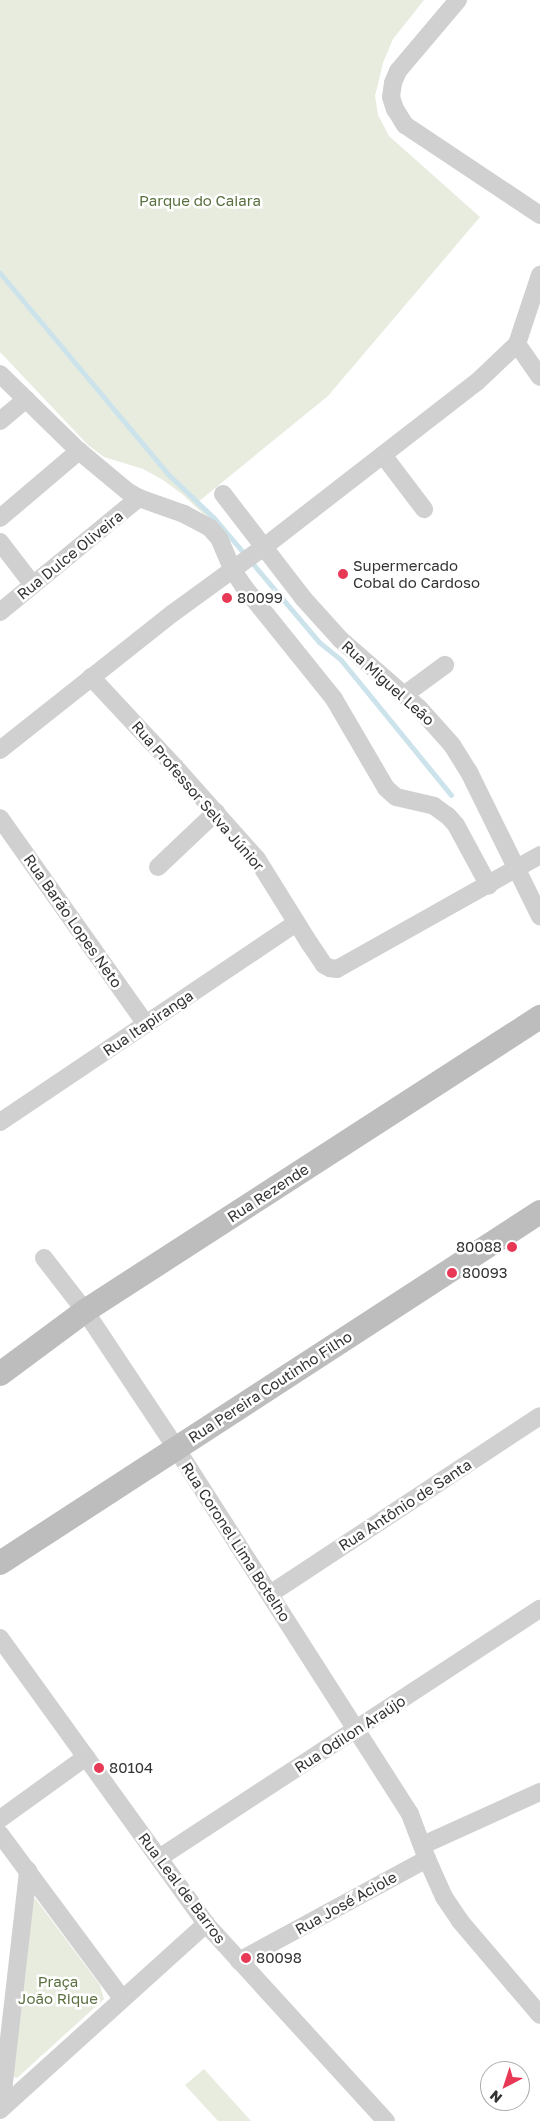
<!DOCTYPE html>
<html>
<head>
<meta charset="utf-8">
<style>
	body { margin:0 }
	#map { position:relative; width:540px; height:2121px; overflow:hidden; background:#fff; font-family:"Golos Text",sans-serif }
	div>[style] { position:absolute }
	.green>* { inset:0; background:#e7ecdf }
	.stream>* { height:5px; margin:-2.5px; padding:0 2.5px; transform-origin:2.5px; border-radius:2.5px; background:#cce3ec }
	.street>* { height:18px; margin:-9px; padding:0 9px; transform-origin:9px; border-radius:9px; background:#d0d0d0 }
	.secondary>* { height:24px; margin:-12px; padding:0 12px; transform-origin:12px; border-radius:12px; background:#bdbdbd }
	.dots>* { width:14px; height:14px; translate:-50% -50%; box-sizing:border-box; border:2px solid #fff; border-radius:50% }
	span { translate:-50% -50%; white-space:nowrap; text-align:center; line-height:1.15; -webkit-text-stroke:5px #fff; paint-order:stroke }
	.park-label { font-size:15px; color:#5a703f }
	.street-label { font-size:15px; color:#333 }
	.poi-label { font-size:15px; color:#333 }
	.left { translate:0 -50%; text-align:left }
	.right { translate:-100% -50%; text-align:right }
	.north { position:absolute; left:480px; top:2061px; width:50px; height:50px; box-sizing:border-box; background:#fff; border:1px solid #adadad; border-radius:50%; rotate:220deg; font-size:14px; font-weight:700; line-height:20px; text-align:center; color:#333 }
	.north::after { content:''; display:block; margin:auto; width:18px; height:22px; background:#e73855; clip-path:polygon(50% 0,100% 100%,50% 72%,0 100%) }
</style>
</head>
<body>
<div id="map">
	<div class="green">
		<div style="clip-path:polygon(0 0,424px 0,393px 39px,383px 63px,375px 96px,378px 115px,389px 136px,480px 217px,328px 396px,198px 502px,237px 545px,182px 494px,163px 480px,143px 469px,104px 457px,88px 445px,0 352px)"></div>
		<div style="clip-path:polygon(35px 1898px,100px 1985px,104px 1999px,17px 2078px,13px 2077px,33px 1900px)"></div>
		<div style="clip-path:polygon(204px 2069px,251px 2121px,218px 2121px,185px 2085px)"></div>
	</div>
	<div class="stream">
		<div style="left:0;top:273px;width:265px;rotate:50.1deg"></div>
		<div style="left:170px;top:476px;width:62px;rotate:43.7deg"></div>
		<div style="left:215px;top:519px;width:161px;rotate:49.8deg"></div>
		<div style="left:319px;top:642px;width:28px;rotate:39deg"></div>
		<div style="left:341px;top:660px;width:174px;rotate:50.8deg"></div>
	</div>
	<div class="street">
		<div style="left:458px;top:0;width:93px;rotate:130.2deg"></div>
		<div style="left:398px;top:71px;width:13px;rotate:113deg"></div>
		<div style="left:393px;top:83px;width:14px;rotate:98deg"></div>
		<div style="left:391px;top:97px;width:13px;rotate:72deg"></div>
		<div style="left:395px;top:109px;width:19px;rotate:58deg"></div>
		<div style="left:405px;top:125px;width:162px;rotate:33.7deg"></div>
		<div style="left:517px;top:344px;width:40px;rotate:55.1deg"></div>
		<div style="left:0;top:374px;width:110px;rotate:44.3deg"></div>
		<div style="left:79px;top:451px;width:62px;rotate:39.8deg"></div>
		<div style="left:127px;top:491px;width:14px;rotate:30deg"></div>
		<div style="left:139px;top:498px;width:48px;rotate:19.6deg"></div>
		<div style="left:184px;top:514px;width:30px;rotate:28deg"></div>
		<div style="left:210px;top:528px;width:13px;rotate:48deg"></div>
		<div style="left:219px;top:538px;width:34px;rotate:67deg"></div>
		<div style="left:232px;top:569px;width:22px;rotate:56deg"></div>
		<div style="left:244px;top:587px;width:144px;rotate:51.2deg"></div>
		<div style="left:334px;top:699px;width:103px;rotate:59.7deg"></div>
		<div style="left:386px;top:788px;width:13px;rotate:42deg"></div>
		<div style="left:396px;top:797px;width:39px;rotate:13deg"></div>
		<div style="left:434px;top:806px;width:17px;rotate:36deg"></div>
		<div style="left:448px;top:816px;width:12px;rotate:48deg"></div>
		<div style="left:456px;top:825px;width:69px;rotate:61.6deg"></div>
		<div style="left:0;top:421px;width:34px;rotate:-40deg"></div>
		<div style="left:383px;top:455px;width:68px;rotate:52.8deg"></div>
		<div style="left:223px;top:494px;width:131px;rotate:52.4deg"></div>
		<div style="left:303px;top:598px;width:57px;rotate:47.9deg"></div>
		<div style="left:341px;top:640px;width:103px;rotate:41.1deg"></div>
		<div style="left:419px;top:708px;width:50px;rotate:48.3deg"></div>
		<div style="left:452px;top:745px;width:32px;rotate:58deg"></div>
		<div style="left:469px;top:772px;width:161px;rotate:63.8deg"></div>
		<div style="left:0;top:518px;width:104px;rotate:-40.3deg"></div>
		<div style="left:0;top:542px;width:54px;rotate:52.5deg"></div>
		<div style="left:0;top:612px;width:180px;rotate:-39.4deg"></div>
		<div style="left:91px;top:677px;width:123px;rotate:47deg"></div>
		<div style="left:175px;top:767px;width:123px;rotate:48.3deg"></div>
		<div style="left:257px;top:859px;width:100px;rotate:58.1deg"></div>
		<div style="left:310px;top:944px;width:25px;rotate:56deg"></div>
		<div style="left:324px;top:965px;width:7px;rotate:27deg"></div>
		<div style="left:330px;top:968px;width:7px;rotate:8deg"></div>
		<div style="left:337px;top:969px;width:233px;rotate:-29.3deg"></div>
		<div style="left:404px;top:695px;width:51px;rotate:-36.2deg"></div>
		<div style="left:0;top:750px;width:221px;rotate:-38.4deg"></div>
		<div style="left:173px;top:613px;width:112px;rotate:-36deg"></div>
		<div style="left:264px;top:547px;width:269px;rotate:-37.8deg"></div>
		<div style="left:477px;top:382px;width:55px;rotate:-43.5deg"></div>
		<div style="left:517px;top:344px;width:73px;rotate:-71.6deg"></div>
		<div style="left:0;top:818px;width:252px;rotate:54.7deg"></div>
		<div style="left:158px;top:867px;width:80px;rotate:-43.5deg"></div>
		<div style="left:0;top:1122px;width:357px;rotate:-33.9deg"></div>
		<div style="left:44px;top:1258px;width:67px;rotate:52.3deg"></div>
		<div style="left:85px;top:1311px;width:164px;rotate:56.4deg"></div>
		<div style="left:176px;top:1448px;width:434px;rotate:57.4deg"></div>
		<div style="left:410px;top:1814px;width:48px;rotate:69.3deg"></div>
		<div style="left:427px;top:1859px;width:42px;rotate:65.9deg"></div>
		<div style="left:444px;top:1897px;width:29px;rotate:56deg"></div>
		<div style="left:460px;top:1921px;width:123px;rotate:49.6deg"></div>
		<div style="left:270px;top:1594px;width:323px;rotate:-33.4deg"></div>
		<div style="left:0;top:1638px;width:352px;rotate:54.2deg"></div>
		<div style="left:206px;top:1924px;width:267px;rotate:47.6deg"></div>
		<div style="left:0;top:1819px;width:106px;rotate:-35.8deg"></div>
		<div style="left:0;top:1834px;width:204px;rotate:53.4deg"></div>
		<div style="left:423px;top:1845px;width:128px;rotate:-24.4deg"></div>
		<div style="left:159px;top:1858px;width:455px;rotate:-33.2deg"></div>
		<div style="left:239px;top:1961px;width:214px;rotate:-28.5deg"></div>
		<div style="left:1px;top:2109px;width:240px;rotate:-83.5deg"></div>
		<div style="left:0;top:2110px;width:278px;rotate:-42.1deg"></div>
	</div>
	<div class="secondary">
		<div style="left:0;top:1374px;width:106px;rotate:-36.5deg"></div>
		<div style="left:85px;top:1311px;width:542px;rotate:-32.87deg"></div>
		<div style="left:0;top:1563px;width:644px;rotate:-33.02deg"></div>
	</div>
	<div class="dots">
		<div style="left:343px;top:574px;background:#e73855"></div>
		<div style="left:227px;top:598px;background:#e73855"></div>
		<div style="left:512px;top:1247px;background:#e73855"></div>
		<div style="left:452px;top:1273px;background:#e73855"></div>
		<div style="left:99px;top:1768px;background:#e73855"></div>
		<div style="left:246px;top:1958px;background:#e73855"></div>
	</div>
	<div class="park-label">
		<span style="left:200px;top:201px">Parque do Caiara</span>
		<span style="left:58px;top:1990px">Praça<br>João Rique</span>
	</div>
	<div class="street-label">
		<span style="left:70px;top:555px;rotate:-39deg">Rua Dulce Oliveira</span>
		<span style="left:388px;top:683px;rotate:42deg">Rua Miguel Leão</span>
		<span style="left:198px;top:796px;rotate:49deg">Rua Professor Selva Júnior</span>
		<span style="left:73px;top:921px;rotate:55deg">Rua Barão Lopes Neto</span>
		<span style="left:148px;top:1023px;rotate:-34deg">Rua Itapiranga</span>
		<span style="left:268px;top:1193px;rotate:-33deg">Rua Rezende</span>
		<span style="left:270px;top:1387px;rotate:-33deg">Rua Pereira Coutinho Filho</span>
		<span style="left:405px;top:1505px;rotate:-33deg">Rua Antônio de Santa</span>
		<span style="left:236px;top:1542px;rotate:57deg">Rua Coronel Lima Botelho</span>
		<span style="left:350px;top:1734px;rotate:-33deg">Rua Odilon Araújo</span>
		<span style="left:182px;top:1888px;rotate:53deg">Rua Leal de Barros</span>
		<span style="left:346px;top:1903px;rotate:-29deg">Rua José Aciole</span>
	</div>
	<div class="poi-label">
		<span class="left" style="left:353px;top:574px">Supermercado<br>Cobal do Cardoso</span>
		<span class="left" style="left:237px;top:598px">80099</span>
		<span class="right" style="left:502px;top:1247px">80088</span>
		<span class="left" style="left:462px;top:1273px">80093</span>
		<span class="left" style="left:109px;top:1768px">80104</span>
		<span class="left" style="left:256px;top:1958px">80098</span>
	</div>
	<div class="north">N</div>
</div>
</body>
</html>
